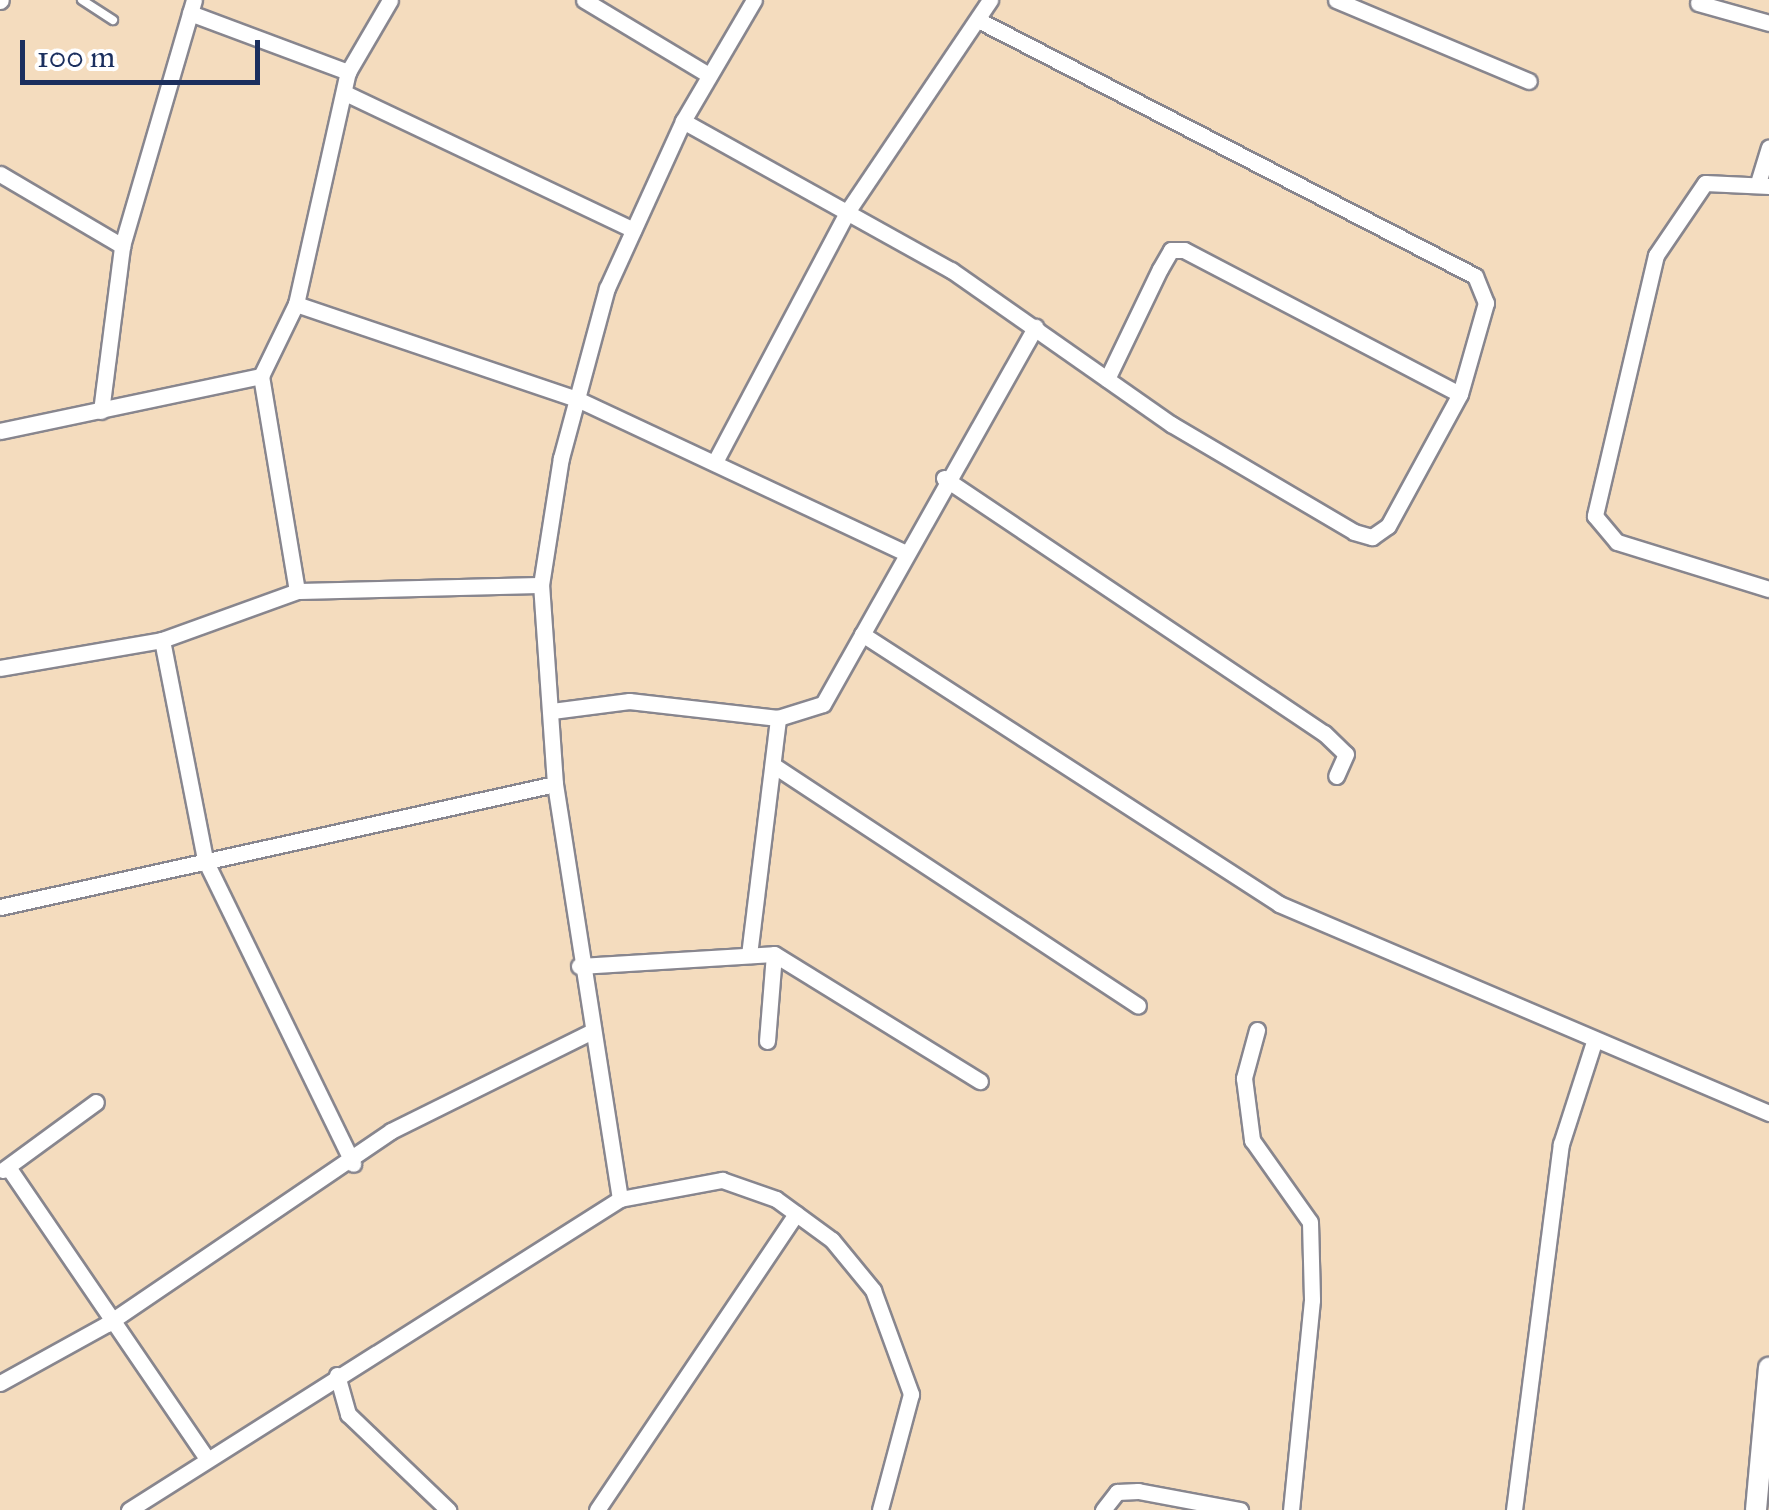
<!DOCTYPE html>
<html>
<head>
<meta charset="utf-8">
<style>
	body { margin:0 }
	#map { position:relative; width:1769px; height:1510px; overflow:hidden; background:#f4dcbe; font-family:"IM FELL Great Primer",serif }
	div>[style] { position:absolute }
	.roads { filter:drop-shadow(2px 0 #88868e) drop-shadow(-2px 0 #88868e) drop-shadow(0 2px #88868e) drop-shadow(0 -2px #88868e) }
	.service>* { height:8px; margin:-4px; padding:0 4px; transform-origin:4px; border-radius:4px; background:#fff }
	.minor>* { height:15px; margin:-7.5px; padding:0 7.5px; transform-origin:7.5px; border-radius:7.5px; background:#fff }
	.tertiary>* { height:20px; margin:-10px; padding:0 10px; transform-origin:10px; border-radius:10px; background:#fff }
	span { translate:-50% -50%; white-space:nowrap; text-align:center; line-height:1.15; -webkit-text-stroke:10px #fff; paint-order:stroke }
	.scale { position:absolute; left:20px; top:40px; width:240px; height:45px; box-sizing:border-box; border:5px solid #1b2f5e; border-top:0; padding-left:12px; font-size:30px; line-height:35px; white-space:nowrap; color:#1b2f5e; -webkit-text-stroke:8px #fff; paint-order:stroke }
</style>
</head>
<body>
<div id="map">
	<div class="roads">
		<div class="service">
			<div style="left:82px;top:0;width:37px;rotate:33deg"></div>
		</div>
		<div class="minor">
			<div style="left:584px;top:0;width:146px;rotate:31deg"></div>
			<div style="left:1336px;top:0;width:209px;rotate:22.8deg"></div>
			<div style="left:0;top:1px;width:1px;rotate:-45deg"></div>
			<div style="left:1698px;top:3px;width:74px;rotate:15.7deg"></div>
			<div style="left:190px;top:13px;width:169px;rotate:20.5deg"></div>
			<div style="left:345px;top:93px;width:319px;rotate:25.4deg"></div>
			<div style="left:683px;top:121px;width:307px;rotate:29.1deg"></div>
			<div style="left:951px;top:270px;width:269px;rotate:35deg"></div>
			<div style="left:1171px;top:424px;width:212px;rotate:30.5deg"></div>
			<div style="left:1354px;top:532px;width:19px;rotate:16deg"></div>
			<div style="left:1372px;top:537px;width:19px;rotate:-35deg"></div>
			<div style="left:1388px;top:526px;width:150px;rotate:-61.4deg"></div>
			<div style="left:1460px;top:394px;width:95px;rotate:-74.1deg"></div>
			<div style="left:1486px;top:303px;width:29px;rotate:-112deg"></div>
			<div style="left:1475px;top:276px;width:557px;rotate:-152.74deg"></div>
			<div style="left:0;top:174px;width:142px;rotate:30.5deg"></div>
			<div style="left:1758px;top:183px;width:37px;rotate:-73deg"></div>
			<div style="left:1769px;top:186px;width:64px;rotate:-177.3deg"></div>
			<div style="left:1705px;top:183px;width:87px;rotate:124.2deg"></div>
			<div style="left:1656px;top:255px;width:268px;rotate:103.2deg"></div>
			<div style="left:1595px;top:516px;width:34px;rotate:50deg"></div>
			<div style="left:1617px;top:542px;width:159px;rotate:17.2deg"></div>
			<div style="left:296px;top:304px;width:297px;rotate:18.7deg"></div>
			<div style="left:577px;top:399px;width:360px;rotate:25.1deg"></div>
			<div style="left:1107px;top:379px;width:122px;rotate:-64.3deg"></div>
			<div style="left:1160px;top:269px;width:22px;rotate:-60deg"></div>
			<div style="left:1171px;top:250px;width:13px"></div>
			<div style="left:1184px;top:250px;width:311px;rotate:27.6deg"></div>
			<div style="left:101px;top:411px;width:166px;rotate:-82.7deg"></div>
			<div style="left:122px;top:246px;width:256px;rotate:-73.7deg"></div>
			<div style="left:0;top:431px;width:267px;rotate:-11.9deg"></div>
			<div style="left:717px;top:458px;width:278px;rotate:-62.1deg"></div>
			<div style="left:847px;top:212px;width:256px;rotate:-56deg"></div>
			<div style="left:944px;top:478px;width:458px;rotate:33.9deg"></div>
			<div style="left:1324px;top:733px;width:30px;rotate:44deg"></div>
			<div style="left:1346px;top:754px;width:24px;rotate:114deg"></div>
			<div style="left:297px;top:591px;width:218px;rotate:-99.5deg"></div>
			<div style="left:261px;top:376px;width:80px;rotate:-64.1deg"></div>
			<div style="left:296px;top:304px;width:238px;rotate:-77.4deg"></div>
			<div style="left:348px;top:72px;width:83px;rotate:-59.7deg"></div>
			<div style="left:862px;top:634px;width:497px;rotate:32.9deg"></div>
			<div style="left:1279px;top:904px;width:533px;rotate:23.1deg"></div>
			<div style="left:162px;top:640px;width:224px;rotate:78.9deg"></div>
			<div style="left:205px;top:860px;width:338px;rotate:64deg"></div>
			<div style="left:0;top:668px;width:164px;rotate:-9.8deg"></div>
			<div style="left:162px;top:640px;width:144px;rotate:-19.9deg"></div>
			<div style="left:297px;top:591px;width:244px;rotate:-1.4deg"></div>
			<div style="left:552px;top:711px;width:78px;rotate:-7.4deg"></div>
			<div style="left:629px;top:701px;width:150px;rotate:6.5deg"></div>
			<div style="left:778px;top:718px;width:47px;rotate:-17.3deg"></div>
			<div style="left:823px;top:704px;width:433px;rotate:-60.6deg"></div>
			<div style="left:773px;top:765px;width:437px;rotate:33.4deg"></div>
			<div style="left:0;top:907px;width:568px;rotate:-12.5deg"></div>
			<div style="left:749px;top:955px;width:239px;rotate:-83deg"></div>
			<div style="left:579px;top:966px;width:195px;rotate:-3.5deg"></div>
			<div style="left:774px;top:954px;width:242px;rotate:31.7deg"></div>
			<div style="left:1257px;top:1030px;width:50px;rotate:105.2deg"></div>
			<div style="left:1244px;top:1078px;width:63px;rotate:82.6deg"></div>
			<div style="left:1252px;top:1140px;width:100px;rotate:54.7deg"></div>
			<div style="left:1310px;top:1222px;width:78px;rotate:88.5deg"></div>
			<div style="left:1312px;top:1300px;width:211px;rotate:95.7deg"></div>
			<div style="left:767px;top:1041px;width:87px;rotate:-85.4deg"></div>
			<div style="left:8px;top:1167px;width:350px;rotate:55.7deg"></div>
			<div style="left:3px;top:1170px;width:115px;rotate:-36.2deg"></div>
			<div style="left:620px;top:1199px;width:420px;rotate:-98.9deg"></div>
			<div style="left:555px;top:784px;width:199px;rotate:-94deg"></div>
			<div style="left:541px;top:585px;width:129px;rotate:-81.1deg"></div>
			<div style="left:561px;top:458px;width:176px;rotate:-74.9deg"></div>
			<div style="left:607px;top:288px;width:183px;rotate:-65.5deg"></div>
			<div style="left:683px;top:121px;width:140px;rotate:-59.6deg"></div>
			<div style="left:337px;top:1375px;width:41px;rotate:74.2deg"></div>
			<div style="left:348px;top:1414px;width:139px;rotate:43.8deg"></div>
			<div style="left:0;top:1383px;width:122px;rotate:-28.9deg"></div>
			<div style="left:107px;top:1324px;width:343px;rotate:-34.2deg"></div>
			<div style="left:391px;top:1131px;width:220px;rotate:-26.4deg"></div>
			<div style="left:129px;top:1510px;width:581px;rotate:-32.35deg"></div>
			<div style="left:620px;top:1199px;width:104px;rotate:-10.6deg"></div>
			<div style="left:722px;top:1180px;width:57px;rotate:19.4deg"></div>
			<div style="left:776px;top:1199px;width:69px;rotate:36.2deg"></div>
			<div style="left:832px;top:1240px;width:65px;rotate:50.6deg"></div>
			<div style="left:873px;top:1290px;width:111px;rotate:69.9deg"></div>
			<div style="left:911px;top:1394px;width:120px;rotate:105deg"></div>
			<div style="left:597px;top:1510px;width:357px;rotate:-56.1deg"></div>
			<div style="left:1103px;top:1510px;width:23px;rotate:-52deg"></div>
			<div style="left:1117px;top:1492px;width:21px;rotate:-3deg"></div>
			<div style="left:1138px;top:1491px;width:104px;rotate:10.6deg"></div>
			<div style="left:1514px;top:1510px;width:369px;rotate:-82.7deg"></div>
			<div style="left:1561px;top:1144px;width:104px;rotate:-72.1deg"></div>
		</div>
		<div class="tertiary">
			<div style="left:1756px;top:1510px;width:143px;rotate:-84.8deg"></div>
		</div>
	</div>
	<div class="scale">100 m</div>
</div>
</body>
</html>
